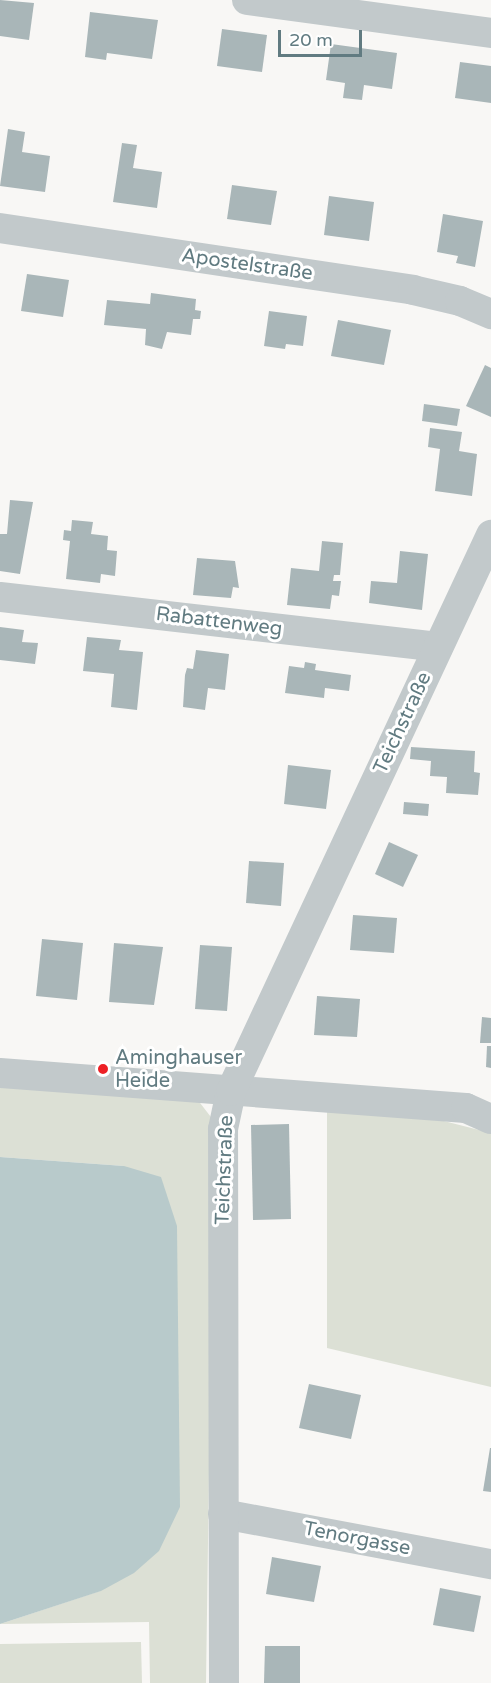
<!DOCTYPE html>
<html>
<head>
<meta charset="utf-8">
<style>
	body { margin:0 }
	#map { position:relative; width:491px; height:1683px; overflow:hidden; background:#f8f7f5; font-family:"Varela Round",sans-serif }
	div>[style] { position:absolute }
	.green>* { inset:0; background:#dce0d5 }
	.water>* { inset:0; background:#b8cacb }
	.building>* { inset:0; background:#a9b6b8 }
	.minor>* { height:30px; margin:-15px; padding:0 15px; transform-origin:15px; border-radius:15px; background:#c2c9cb }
	.dots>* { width:16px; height:16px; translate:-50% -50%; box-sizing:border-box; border:3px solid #fff; border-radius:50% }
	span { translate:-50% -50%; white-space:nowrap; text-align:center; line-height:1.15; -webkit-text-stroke:6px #fff; paint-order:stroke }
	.street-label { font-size:20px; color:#617b81 }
	.poi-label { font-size:20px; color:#617b81 }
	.left { translate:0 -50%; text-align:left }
	.scale { position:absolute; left:278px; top:30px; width:84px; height:27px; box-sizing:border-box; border:3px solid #617b81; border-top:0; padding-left:8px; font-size:18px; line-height:21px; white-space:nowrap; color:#617b81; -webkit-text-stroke:4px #fff; paint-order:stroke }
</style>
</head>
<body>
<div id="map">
	<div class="green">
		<div style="clip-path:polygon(0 1086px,197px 1099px,214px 1121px,206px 1683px,150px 1683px,149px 1622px,0 1624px,100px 1591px,124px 1166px,0 1157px)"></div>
		<div style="clip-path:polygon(327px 1105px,436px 1119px,491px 1133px,491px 1387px,327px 1348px)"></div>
		<div style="clip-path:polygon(141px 1642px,142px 1683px,0 1683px,0 1644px)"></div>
	</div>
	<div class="water">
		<div style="clip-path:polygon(0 1157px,124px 1166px,161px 1177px,177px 1226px,180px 1507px,159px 1551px,134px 1573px,101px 1591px,0 1624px)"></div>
	</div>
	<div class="building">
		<div style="clip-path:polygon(0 0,34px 3px,29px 40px,0 36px)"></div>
		<div style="clip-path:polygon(90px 12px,158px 20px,152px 59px,107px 53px,106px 60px,85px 57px)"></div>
		<div style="clip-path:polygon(222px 29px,267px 35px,262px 72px,217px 66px)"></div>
		<div style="clip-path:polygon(331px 44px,397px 53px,392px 89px,364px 85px,362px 100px,343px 98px,345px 83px,326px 80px)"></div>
		<div style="clip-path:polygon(460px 62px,491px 66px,491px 103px,455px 98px)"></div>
		<div style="clip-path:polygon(8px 129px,25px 132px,22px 152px,50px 156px,45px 192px,0 186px)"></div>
		<div style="clip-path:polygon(122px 143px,137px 145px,133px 168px,162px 172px,157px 208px,113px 202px)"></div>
		<div style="clip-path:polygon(232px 185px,277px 191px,271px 225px,227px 219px)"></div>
		<div style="clip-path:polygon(329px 196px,374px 202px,369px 241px,324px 235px)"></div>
		<div style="clip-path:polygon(443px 214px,483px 221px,475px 267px,456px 263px,458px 256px,437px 252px)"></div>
		<div style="clip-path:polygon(27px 274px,69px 280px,63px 317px,21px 311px)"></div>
		<div style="clip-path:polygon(151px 293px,196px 299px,195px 310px,201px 311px,200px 319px,193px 319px,191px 335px,167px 332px,162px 349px,145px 345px,146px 329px,104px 325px,107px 300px,150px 304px)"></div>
		<div style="clip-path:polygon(269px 311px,307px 316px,303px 346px,286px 344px,285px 349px,264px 346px)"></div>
		<div style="clip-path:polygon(338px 320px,391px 330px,384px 365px,331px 356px)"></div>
		<div style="clip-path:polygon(485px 365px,491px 368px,491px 417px,466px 406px)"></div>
		<div style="clip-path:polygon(424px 404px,460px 409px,457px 426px,422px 421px)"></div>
		<div style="clip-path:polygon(430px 428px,462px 432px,459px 451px,477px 454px,472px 496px,435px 491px,440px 449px,428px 447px)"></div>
		<div style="clip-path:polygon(10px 500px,33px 502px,20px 574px,0 571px,0 534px,7px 534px)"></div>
		<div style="clip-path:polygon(72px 520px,93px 522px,91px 534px,108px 536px,107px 550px,117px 551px,115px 576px,101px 574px,100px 583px,66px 579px,70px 541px,63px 540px,64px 530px,71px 531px)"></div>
		<div style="clip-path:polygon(322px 541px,343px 543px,340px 575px,334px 575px,333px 581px,341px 581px,339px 596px,332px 595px,330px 609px,287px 605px,291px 568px,319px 571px)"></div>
		<div style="clip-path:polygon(400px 551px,428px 554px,422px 610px,369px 603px,371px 581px,397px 583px)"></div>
		<div style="clip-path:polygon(197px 558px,235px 561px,239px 588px,233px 587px,231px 598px,193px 595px)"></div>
		<div style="clip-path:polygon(0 627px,24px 630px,22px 642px,38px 643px,35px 664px,0 660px)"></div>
		<div style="clip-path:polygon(87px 637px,121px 640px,119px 650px,143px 652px,137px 710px,111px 707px,114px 674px,83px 671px)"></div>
		<div style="clip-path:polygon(196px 650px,229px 654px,225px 690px,208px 688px,205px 710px,183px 707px,185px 675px,187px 668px,193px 669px)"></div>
		<div style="clip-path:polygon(305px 662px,316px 664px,315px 670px,351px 675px,349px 691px,325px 688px,324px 698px,285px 693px,289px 666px,304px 668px)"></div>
		<div style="clip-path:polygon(411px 747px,475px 751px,474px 772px,480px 773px,478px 795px,446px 793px,447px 777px,430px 776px,431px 761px,410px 759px)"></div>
		<div style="clip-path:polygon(288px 765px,331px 770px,326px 809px,284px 804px)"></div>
		<div style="clip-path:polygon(404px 802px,429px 804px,428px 816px,403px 814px)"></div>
		<div style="clip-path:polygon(389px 842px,418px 855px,403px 887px,375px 874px)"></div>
		<div style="clip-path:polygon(249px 861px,284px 863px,281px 906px,246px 903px)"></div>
		<div style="clip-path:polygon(353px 915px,397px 918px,394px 953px,350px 950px)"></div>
		<div style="clip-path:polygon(42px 939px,83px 943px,77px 1000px,36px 996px)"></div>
		<div style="clip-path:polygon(114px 943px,163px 947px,154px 1005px,109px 1002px)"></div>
		<div style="clip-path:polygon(200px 945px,232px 947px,227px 1011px,195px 1009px)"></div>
		<div style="clip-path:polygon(317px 996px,360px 999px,357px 1037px,314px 1035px)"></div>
		<div style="clip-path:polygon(482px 1017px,491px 1018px,491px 1043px,480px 1043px)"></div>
		<div style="clip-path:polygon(487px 1046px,491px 1046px,491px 1068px,486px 1067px)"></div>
		<div style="clip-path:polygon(289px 1124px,291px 1219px,253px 1220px,251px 1125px)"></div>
		<div style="clip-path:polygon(309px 1384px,361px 1395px,351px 1439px,299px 1428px)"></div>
		<div style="clip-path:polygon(490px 1448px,491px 1448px,491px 1492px,483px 1491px)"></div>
		<div style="clip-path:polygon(272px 1557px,321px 1566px,314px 1602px,266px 1594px)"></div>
		<div style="clip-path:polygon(440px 1588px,481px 1596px,474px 1632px,433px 1625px)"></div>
		<div style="clip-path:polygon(265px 1646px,300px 1646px,300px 1683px,264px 1683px)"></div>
	</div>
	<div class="minor">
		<div style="left:247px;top:0;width:246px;rotate:7.7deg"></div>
		<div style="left:0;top:228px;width:418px;rotate:8.5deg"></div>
		<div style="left:413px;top:290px;width:48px;rotate:13.2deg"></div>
		<div style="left:460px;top:301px;width:34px;rotate:23deg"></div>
		<div style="left:0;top:597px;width:441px;rotate:6.5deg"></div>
		<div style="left:0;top:1073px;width:467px;rotate:4.3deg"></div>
		<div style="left:466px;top:1108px;width:27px;rotate:24deg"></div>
		<div style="left:223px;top:1514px;width:273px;rotate:10.6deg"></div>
		<div style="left:224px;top:1683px;width:554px;rotate:-90.1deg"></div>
		<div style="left:223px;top:1129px;width:39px;rotate:-78deg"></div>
		<div style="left:231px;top:1091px;width:614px;rotate:-64.94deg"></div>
	</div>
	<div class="dots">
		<div style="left:103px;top:1069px;background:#ed2025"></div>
	</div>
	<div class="street-label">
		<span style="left:247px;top:265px;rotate:8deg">Apostelstraße</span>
		<span style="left:219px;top:622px;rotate:7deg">Rabattenweg</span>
		<span style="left:403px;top:723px;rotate:-65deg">Teichstraße</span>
		<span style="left:225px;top:1170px;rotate:-88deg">Teichstraße</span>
		<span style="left:357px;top:1539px;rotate:11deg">Tenorgasse</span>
	</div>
	<div class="poi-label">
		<span class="left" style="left:115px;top:1070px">Aminghauser<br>Heide</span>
	</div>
	<div class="scale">20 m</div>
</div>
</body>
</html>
